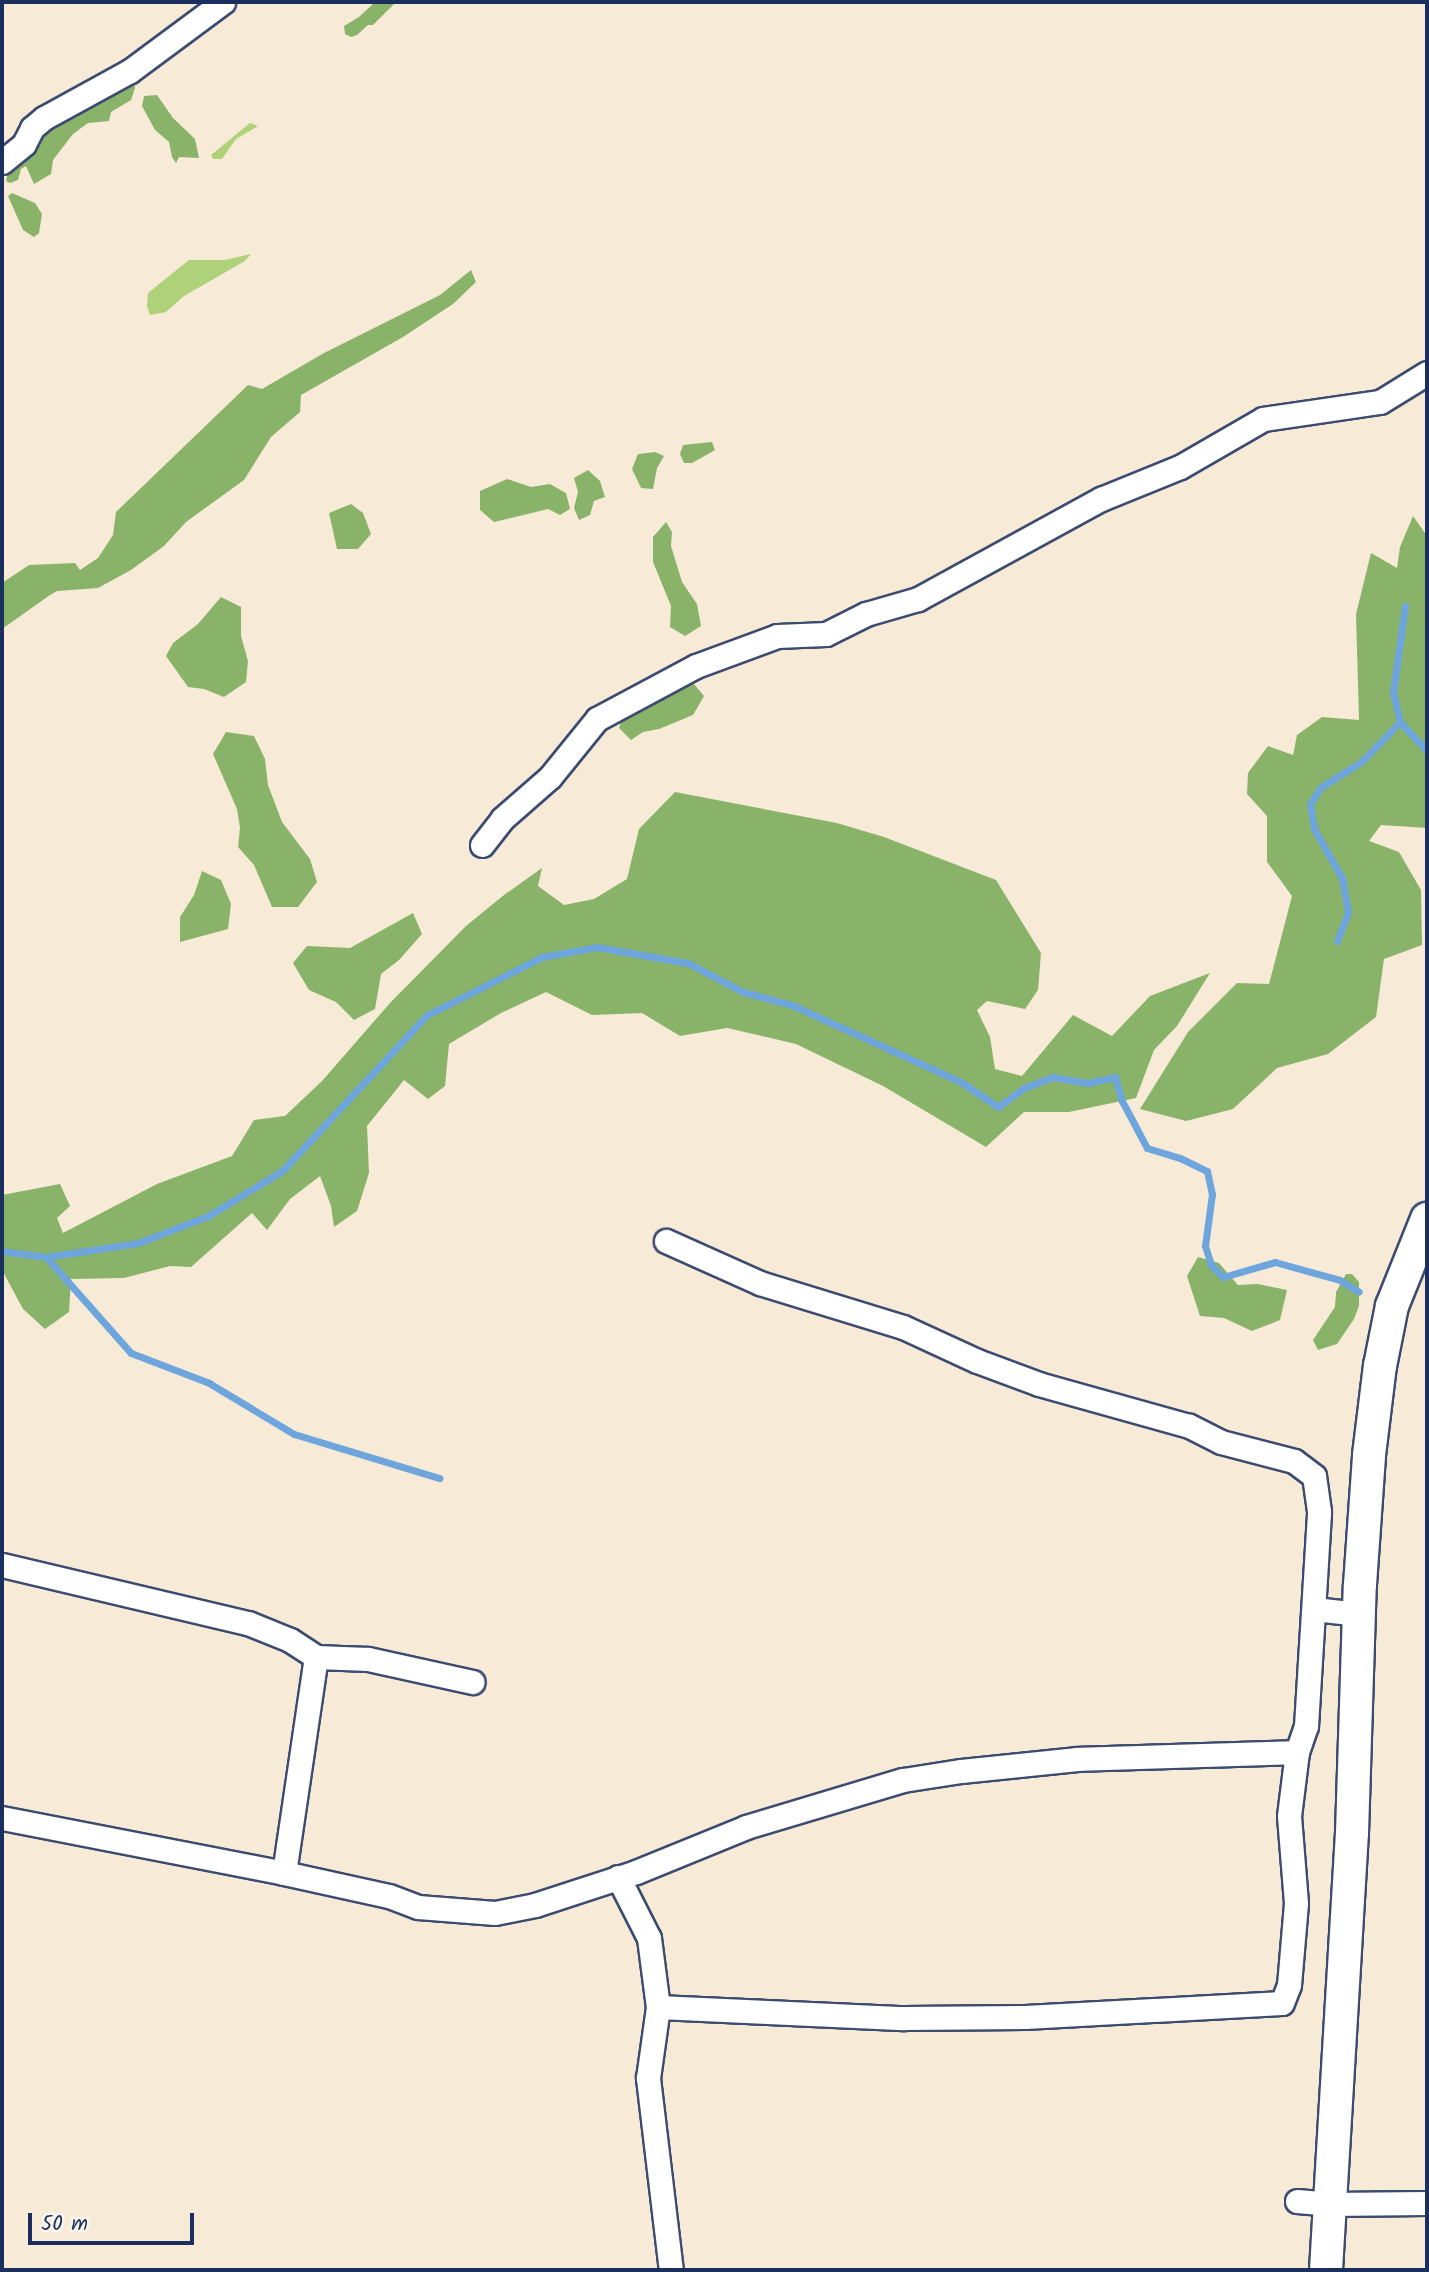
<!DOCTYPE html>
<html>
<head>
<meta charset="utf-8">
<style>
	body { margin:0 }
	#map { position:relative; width:1429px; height:2272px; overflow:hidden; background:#f7ebd8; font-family:Kalam,sans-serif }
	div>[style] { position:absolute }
	.green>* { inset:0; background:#aed17a }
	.forest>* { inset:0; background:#8ab36a }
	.stream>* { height:7px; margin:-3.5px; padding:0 3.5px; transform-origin:3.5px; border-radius:3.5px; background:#6da5dc }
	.roads { filter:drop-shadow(2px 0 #3c4b70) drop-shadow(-2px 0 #3c4b70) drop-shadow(0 2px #3c4b70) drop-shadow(0 -2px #3c4b70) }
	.minor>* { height:23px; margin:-11.5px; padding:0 11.5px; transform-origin:11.5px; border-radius:11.5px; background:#fff }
	.secondary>* { height:32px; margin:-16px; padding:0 16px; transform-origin:16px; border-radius:16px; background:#fff }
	span { translate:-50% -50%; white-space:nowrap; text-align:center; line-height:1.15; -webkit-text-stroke:6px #fbf7ec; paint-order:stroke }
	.frame { position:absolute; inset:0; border:4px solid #1b2f5e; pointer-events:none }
	.scale { position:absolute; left:28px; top:2213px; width:166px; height:32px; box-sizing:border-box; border:4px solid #1b2f5e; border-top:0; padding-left:9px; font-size:21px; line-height:24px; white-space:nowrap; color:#1b2f5e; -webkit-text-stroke:5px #fbf7ec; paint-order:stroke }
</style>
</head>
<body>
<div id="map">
	<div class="green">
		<div style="clip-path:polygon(250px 123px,258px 126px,236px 139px,222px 159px,213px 159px,211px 155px)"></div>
		<div style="clip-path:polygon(251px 254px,245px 261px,184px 296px,166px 312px,150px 315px,147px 306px,148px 293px,189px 260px,225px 260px)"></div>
	</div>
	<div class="forest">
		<div style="clip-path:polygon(375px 2px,396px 2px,373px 25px,368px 25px,357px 35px,351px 37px,345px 34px,344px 26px,359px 17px)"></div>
		<div style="clip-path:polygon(133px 81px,135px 88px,131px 100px,111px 112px,109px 121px,88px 123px,73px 134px,53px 160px,51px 174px,34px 184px,26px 166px,21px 169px,18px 180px,10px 183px,6px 181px,8px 173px,37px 143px,40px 136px,78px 109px,95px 106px,120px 84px)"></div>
		<div style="clip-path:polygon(157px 95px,173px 118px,195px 139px,199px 158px,179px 157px,176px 163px,172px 157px,169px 142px,155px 130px,142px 106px,144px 96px)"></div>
		<div style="clip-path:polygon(12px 193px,35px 203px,42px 214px,39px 233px,34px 237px,23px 230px,8px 196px)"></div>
		<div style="clip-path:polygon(471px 270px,476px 282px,453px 304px,403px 337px,301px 395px,300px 412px,271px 437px,244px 480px,186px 522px,164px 546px,131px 570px,98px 588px,57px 591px,50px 595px,2px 629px,2px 583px,29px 565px,75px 563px,80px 570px,98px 558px,113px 535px,116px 512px,248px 385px,262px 389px,324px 353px,440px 295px)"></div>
		<div style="clip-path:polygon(712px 442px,715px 450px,692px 463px,684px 463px,680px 454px,683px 445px)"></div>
		<div style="clip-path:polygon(655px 452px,664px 456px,657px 468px,653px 489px,641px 488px,632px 469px,638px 454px)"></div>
		<div style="clip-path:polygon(588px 470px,600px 481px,605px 497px,594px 501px,590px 515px,579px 520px,574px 508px,578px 492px,574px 478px)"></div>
		<div style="clip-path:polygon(507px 479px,531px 487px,550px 484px,566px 493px,570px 509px,560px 515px,548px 509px,494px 522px,480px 510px,480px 491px)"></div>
		<div style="clip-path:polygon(351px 504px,363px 513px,371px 534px,358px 549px,337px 549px,329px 513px)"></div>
		<div style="clip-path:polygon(1413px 516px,1427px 536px,1427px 828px,1381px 825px,1369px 841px,1399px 852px,1421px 890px,1422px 945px,1384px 959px,1376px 1017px,1328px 1054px,1277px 1068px,1233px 1109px,1186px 1121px,1140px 1109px,1188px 1032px,1237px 983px,1269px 984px,1292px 896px,1267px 862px,1267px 816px,1247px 794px,1248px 773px,1268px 746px,1293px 755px,1297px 735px,1322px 717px,1359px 720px,1356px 614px,1371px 553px,1397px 568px,1400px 547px)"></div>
		<div style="clip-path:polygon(666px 522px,672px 532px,671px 546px,682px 582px,697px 604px,701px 626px,685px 636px,670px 627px,671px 606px,653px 562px,653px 537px)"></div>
		<div style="clip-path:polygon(221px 597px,241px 607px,241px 636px,248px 661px,246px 682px,224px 697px,204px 689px,188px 687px,166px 656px,173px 643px,198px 624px)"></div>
		<div style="clip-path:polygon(694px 684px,704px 696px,693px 715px,659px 729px,643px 732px,631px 740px,619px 728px,624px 713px,678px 687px)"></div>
		<div style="clip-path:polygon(226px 732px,254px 736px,265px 759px,268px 785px,282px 822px,310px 859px,317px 882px,298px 907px,272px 907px,254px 865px,238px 847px,240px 828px,237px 809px,213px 754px)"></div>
		<div style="clip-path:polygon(675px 792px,837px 823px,884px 837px,996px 880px,1041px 953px,1038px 990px,1025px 1009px,987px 1001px,977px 1010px,990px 1037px,995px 1069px,1022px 1076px,1073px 1015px,1112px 1036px,1150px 996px,1210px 973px,1177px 1026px,1154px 1050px,1136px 1098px,1069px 1112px,1024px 1112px,986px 1147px,883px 1086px,796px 1044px,727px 1028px,680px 1036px,642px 1013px,592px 1015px,546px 992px,501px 1013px,449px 1044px,445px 1086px,428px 1099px,404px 1080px,367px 1126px,369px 1173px,357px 1211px,334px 1227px,331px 1206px,320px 1176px,290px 1199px,267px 1230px,252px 1213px,191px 1267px,170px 1266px,124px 1278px,71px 1279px,69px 1312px,45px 1329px,23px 1309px,2px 1270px,2px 1195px,60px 1184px,70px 1206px,57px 1218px,63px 1233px,157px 1184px,232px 1156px,254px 1120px,285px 1116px,322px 1081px,390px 1003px,466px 926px,504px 895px,542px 868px,538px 886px,564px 905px,594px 899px,627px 879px,639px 829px)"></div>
		<div style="clip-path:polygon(202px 871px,221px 880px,231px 904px,228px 929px,180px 942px,180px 917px,194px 895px)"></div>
		<div style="clip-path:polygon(413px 913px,422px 934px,399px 960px,381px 974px,375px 1009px,354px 1020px,336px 1002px,309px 990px,293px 963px,307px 946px,350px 948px)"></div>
		<div style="clip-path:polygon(1198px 1257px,1219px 1263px,1238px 1285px,1258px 1284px,1287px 1290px,1280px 1320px,1252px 1331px,1224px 1318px,1200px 1316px,1187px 1276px)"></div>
		<div style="clip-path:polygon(1346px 1274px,1352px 1274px,1359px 1282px,1359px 1306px,1354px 1319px,1337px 1344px,1318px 1350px,1313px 1340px,1335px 1307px,1336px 1292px)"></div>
	</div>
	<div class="stream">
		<div style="left:1405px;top:606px;width:87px;rotate:97.9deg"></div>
		<div style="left:1393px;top:692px;width:31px;rotate:77deg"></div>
		<div style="left:1400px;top:722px;width:40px;rotate:47deg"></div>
		<div style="left:1337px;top:941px;width:31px;rotate:-69deg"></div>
		<div style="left:1348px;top:912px;width:35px;rotate:-100deg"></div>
		<div style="left:1342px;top:878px;width:56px;rotate:-119.7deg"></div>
		<div style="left:1314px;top:829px;width:25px;rotate:-99deg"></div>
		<div style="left:1310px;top:804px;width:20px;rotate:-57deg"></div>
		<div style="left:1321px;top:787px;width:47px;rotate:-32deg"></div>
		<div style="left:1361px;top:762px;width:56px;rotate:-45.7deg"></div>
		<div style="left:2px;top:1251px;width:44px;rotate:7.8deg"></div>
		<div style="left:46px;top:1257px;width:93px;rotate:-8.7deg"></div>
		<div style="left:138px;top:1243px;width:75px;rotate:-21.1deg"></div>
		<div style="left:208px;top:1216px;width:87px;rotate:-31.3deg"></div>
		<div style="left:282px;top:1171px;width:213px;rotate:-47.1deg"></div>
		<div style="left:427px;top:1015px;width:129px;rotate:-26.8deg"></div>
		<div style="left:542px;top:957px;width:56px;rotate:-10.3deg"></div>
		<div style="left:597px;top:947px;width:92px;rotate:10deg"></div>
		<div style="left:688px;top:963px;width:62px;rotate:27.8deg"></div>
		<div style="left:743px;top:992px;width:51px;rotate:14.9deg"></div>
		<div style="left:792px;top:1005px;width:186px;rotate:24.5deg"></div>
		<div style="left:961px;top:1082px;width:45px;rotate:34deg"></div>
		<div style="left:998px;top:1107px;width:32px;rotate:-36deg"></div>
		<div style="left:1024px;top:1088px;width:31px;rotate:-21deg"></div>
		<div style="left:1053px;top:1077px;width:36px;rotate:10deg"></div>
		<div style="left:1088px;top:1083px;width:28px;rotate:-13deg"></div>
		<div style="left:1115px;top:1077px;width:25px;rotate:74deg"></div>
		<div style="left:1122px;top:1101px;width:53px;rotate:62deg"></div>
		<div style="left:1147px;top:1148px;width:34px;rotate:17deg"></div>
		<div style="left:1180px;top:1158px;width:30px;rotate:26deg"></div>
		<div style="left:1207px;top:1171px;width:24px;rotate:78deg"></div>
		<div style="left:1212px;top:1194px;width:52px;rotate:97.7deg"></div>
		<div style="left:1205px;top:1246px;width:20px;rotate:72deg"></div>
		<div style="left:1211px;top:1265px;width:17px;rotate:45deg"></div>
		<div style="left:1223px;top:1277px;width:54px;rotate:-16.1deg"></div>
		<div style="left:1275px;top:1262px;width:67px;rotate:15.5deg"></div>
		<div style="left:1340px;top:1280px;width:22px;rotate:32deg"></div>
		<div style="left:46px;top:1257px;width:128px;rotate:48.5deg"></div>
		<div style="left:131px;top:1353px;width:84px;rotate:21deg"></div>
		<div style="left:209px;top:1383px;width:99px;rotate:31deg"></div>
		<div style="left:294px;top:1434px;width:152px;rotate:16.9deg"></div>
	</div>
	<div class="roads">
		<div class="minor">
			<div style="left:2px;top:162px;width:28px;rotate:-39deg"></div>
			<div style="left:24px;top:144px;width:18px;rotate:-63deg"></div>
			<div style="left:32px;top:128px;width:16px;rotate:-40deg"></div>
			<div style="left:44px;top:118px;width:98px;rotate:-28.7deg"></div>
			<div style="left:130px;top:71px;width:116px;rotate:-36.6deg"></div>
			<div style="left:482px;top:845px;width:33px;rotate:-52deg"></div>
			<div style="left:502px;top:819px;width:64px;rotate:-41.2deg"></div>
			<div style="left:550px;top:777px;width:75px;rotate:-51deg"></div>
			<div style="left:597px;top:719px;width:112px;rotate:-28.2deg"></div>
			<div style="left:696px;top:666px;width:86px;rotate:-20.3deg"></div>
			<div style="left:777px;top:636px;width:49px;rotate:-2.3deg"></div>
			<div style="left:826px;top:634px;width:45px;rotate:-26.6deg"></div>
			<div style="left:866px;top:614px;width:54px;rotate:-16.1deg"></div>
			<div style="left:918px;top:599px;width:209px;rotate:-28.7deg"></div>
			<div style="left:1101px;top:499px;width:85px;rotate:-22.1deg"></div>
			<div style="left:1180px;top:467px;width:96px;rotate:-30deg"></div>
			<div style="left:1263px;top:419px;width:118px;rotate:-8.3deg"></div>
			<div style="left:1380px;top:402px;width:55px;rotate:-31.7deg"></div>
			<div style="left:2px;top:1565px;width:253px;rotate:13.3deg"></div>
			<div style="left:248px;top:1623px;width:45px;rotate:22deg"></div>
			<div style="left:290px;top:1640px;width:31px;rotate:33deg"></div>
			<div style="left:316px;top:1657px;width:52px;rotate:2.2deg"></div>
			<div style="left:368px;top:1659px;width:107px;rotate:12.4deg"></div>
			<div style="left:1314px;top:1609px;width:45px;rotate:6.3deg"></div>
			<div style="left:2px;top:1818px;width:287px;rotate:11deg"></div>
			<div style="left:284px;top:1873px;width:107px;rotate:12.4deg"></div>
			<div style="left:389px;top:1896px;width:31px;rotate:21deg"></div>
			<div style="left:418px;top:1907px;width:77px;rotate:4.5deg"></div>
			<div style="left:495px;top:1913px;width:41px;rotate:-11.3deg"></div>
			<div style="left:535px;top:1905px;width:106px;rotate:-18.1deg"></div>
			<div style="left:636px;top:1872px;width:119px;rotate:-22.2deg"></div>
			<div style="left:746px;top:1827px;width:164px;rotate:-16.7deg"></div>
			<div style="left:903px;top:1780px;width:59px;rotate:-8.8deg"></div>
			<div style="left:961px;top:1771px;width:117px;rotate:-5.9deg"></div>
			<div style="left:1077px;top:1759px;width:220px;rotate:-1.8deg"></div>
			<div style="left:284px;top:1873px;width:218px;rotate:-81.6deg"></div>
			<div style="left:618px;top:1877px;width:68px;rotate:63.1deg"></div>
			<div style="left:649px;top:1938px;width:70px;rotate:82.6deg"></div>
			<div style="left:658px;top:2007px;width:72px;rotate:98deg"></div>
			<div style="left:648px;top:2078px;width:193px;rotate:83.2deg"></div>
			<div style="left:658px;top:2007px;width:246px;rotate:2.6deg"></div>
			<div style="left:904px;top:2018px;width:121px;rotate:-0.5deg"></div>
			<div style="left:1025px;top:2017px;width:257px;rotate:-3.1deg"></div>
			<div style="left:1282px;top:2003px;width:19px;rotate:-69deg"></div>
			<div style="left:1289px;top:1985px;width:82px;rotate:-85.1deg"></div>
			<div style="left:1296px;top:1903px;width:87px;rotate:-94.6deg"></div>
			<div style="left:1289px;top:1816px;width:64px;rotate:-82.9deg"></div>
			<div style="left:1297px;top:1752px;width:28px;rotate:-71deg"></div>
			<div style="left:1306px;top:1726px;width:215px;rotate:-86.5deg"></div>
			<div style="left:1319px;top:1511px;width:35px;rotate:-98deg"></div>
			<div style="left:1314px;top:1476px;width:25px;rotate:-143deg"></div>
			<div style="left:1294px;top:1461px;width:75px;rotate:-165.4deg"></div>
			<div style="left:1221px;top:1442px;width:36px;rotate:-153deg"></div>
			<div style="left:1189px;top:1426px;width:156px;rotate:-164.4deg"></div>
			<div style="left:1039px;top:1384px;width:66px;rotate:-159.6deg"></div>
			<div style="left:977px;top:1361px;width:81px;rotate:-155.3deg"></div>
			<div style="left:903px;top:1327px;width:150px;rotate:-162.9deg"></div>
			<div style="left:760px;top:1283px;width:103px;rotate:-155.9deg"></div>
			<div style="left:1297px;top:2201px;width:32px;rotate:5deg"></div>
			<div style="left:1329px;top:2204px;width:98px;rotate:-0.6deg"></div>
		</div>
		<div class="secondary">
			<div style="left:1326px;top:2270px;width:438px;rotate:-86.6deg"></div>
			<div style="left:1352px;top:1833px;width:248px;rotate:-88.2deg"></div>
			<div style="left:1360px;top:1585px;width:130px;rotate:-86deg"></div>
			<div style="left:1369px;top:1455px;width:90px;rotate:-83deg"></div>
			<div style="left:1380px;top:1366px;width:61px;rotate:-78.7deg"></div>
			<div style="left:1392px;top:1306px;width:94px;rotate:-68.1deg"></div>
		</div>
	</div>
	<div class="frame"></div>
	<div class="scale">50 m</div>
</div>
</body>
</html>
